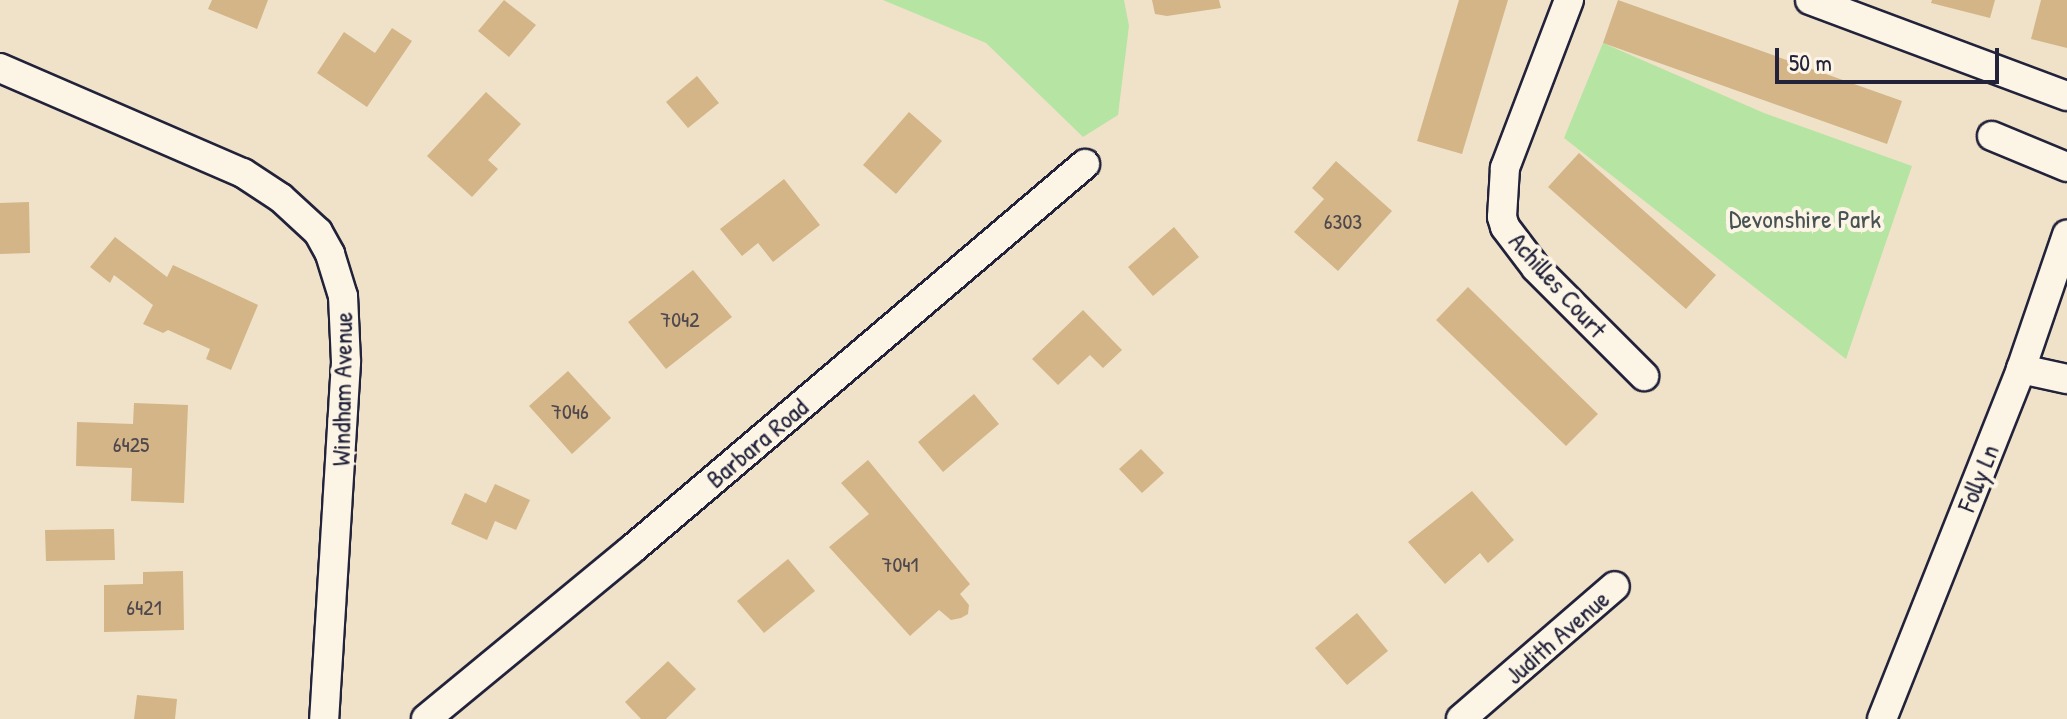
<!DOCTYPE html>
<html>
<head>
<meta charset="utf-8">
<style>
	body { margin:0 }
	#map { position:relative; width:2067px; height:719px; overflow:hidden; background:#f0e2c9; font-family:"Patrick Hand",sans-serif }
	div>[style] { position:absolute }
	.green>* { inset:0; background:#b6e4a2 }
	.building>* { inset:0; background:#d3b587 }
	.roads { filter:drop-shadow(2px 0 #22223b) drop-shadow(-2px 0 #22223b) drop-shadow(0 2px #22223b) drop-shadow(0 -2px #22223b) }
	.minor>* { height:28px; margin:-14px; padding:0 14px; transform-origin:14px; border-radius:14px; background:#fcf5e5 }
	span { translate:-50% -50%; white-space:nowrap; text-align:center; line-height:1.15; -webkit-text-stroke:8px #fcf5e5; paint-order:stroke }
	.number-label { font-size:22px; color:#4e474e }
	.number-label span { -webkit-text-stroke-width:0 }
	.park-label { font-size:26px; color:#475255 }
	.street-label { font-size:26px; color:#22223b }
	.scale { position:absolute; left:1775px; top:48px; width:224px; height:36px; box-sizing:border-box; border:4px solid #22223b; border-top:0; padding-left:10px; font-size:24px; line-height:28px; white-space:nowrap; color:#22223b; -webkit-text-stroke:6px #fcf5e5; paint-order:stroke }
</style>
</head>
<body>
<div id="map">
	<div class="green">
		<div style="clip-path:polygon(883px 0,1124px 0,1129px 26px,1118px 115px,1083px 137px,986px 43px)"></div>
		<div style="clip-path:polygon(1603px 43px,1764px 113px,1912px 166px,1846px 359px,1564px 138px)"></div>
	</div>
	<div class="building">
		<div style="clip-path:polygon(212px 0,268px 0,257px 29px,208px 9px)"></div>
		<div style="clip-path:polygon(504px 0,536px 25px,509px 57px,478px 31px)"></div>
		<div style="clip-path:polygon(1152px 0,1219px 0,1221px 8px,1167px 16px,1155px 14px)"></div>
		<div style="clip-path:polygon(1459px 0,1508px 0,1462px 154px,1417px 141px)"></div>
		<div style="clip-path:polygon(1618px 0,1902px 101px,1887px 144px,1603px 43px)"></div>
		<div style="clip-path:polygon(1932px 0,1995px 0,1990px 18px,1931px 3px)"></div>
		<div style="clip-path:polygon(2041px 0,2067px 0,2067px 48px,2031px 39px)"></div>
		<div style="clip-path:polygon(392px 28px,412px 41px,367px 107px,317px 73px,344px 32px,375px 53px)"></div>
		<div style="clip-path:polygon(697px 76px,719px 103px,688px 128px,666px 102px)"></div>
		<div style="clip-path:polygon(486px 92px,521px 124px,488px 160px,498px 169px,472px 197px,427px 156px)"></div>
		<div style="clip-path:polygon(909px 112px,942px 141px,896px 194px,863px 165px)"></div>
		<div style="clip-path:polygon(1579px 153px,1716px 275px,1686px 309px,1548px 187px)"></div>
		<div style="clip-path:polygon(1336px 161px,1392px 211px,1338px 271px,1294px 232px,1324px 199px,1312px 188px)"></div>
		<div style="clip-path:polygon(784px 179px,820px 225px,773px 262px,758px 243px,742px 256px,720px 229px)"></div>
		<div style="clip-path:polygon(29px 202px,30px 253px,0 254px,0 203px)"></div>
		<div style="clip-path:polygon(1174px 227px,1199px 257px,1153px 296px,1128px 267px)"></div>
		<div style="clip-path:polygon(115px 237px,167px 277px,173px 265px,258px 305px,231px 370px,206px 359px,210px 349px,168px 330px,163px 333px,143px 324px,153px 305px,114px 275px,110px 283px,90px 267px)"></div>
		<div style="clip-path:polygon(693px 270px,732px 317px,666px 369px,628px 322px)"></div>
		<div style="clip-path:polygon(1468px 287px,1598px 414px,1566px 446px,1436px 320px)"></div>
		<div style="clip-path:polygon(1083px 310px,1122px 350px,1103px 368px,1090px 355px,1058px 385px,1032px 359px)"></div>
		<div style="clip-path:polygon(568px 371px,611px 418px,572px 454px,529px 406px)"></div>
		<div style="clip-path:polygon(974px 394px,999px 424px,943px 472px,918px 442px)"></div>
		<div style="clip-path:polygon(134px 403px,188px 405px,184px 503px,131px 501px,132px 468px,76px 466px,77px 422px,133px 424px)"></div>
		<div style="clip-path:polygon(1141px 449px,1164px 473px,1142px 493px,1119px 469px)"></div>
		<div style="clip-path:polygon(868px 460px,970px 584px,960px 594px,969px 605px,968px 614px,961px 618px,951px 620px,939px 610px,910px 636px,829px 547px,869px 514px,841px 483px)"></div>
		<div style="clip-path:polygon(495px 484px,530px 500px,516px 530px,495px 521px,487px 540px,451px 524px,465px 493px,486px 503px)"></div>
		<div style="clip-path:polygon(1472px 491px,1514px 540px,1488px 563px,1480px 553px,1445px 584px,1408px 542px)"></div>
		<div style="clip-path:polygon(114px 529px,115px 560px,46px 561px,45px 530px)"></div>
		<div style="clip-path:polygon(788px 559px,815px 591px,764px 633px,737px 601px)"></div>
		<div style="clip-path:polygon(183px 571px,184px 630px,104px 632px,104px 585px,143px 584px,143px 572px)"></div>
		<div style="clip-path:polygon(1357px 613px,1388px 651px,1347px 685px,1315px 648px)"></div>
		<div style="clip-path:polygon(668px 661px,696px 689px,666px 719px,641px 719px,625px 702px)"></div>
		<div style="clip-path:polygon(137px 695px,177px 699px,175px 719px,134px 719px)"></div>
	</div>
	<div class="roads">
		<div class="minor">
			<div style="left:1569px;top:0;width:180px;rotate:110.9deg"></div>
			<div style="left:1505px;top:168px;width:49px;rotate:93.5deg"></div>
			<div style="left:1502px;top:217px;width:10px;rotate:73deg"></div>
			<div style="left:1505px;top:227px;width:51px;rotate:52.9deg"></div>
			<div style="left:1536px;top:268px;width:153px;rotate:45deg"></div>
			<div style="left:1810px;top:0;width:274px;rotate:20.5deg"></div>
			<div style="left:0;top:68px;width:265px;rotate:23.4deg"></div>
			<div style="left:243px;top:173px;width:45px;rotate:33.3deg"></div>
			<div style="left:281px;top:198px;width:50px;rotate:42.6deg"></div>
			<div style="left:318px;top:232px;width:25px;rotate:61deg"></div>
			<div style="left:330px;top:254px;width:44px;rotate:72.8deg"></div>
			<div style="left:343px;top:296px;width:66px;rotate:87.4deg"></div>
			<div style="left:346px;top:362px;width:358px;rotate:93.5deg"></div>
			<div style="left:1992px;top:136px;width:81px;rotate:22.5deg"></div>
			<div style="left:2021px;top:369px;width:47px;rotate:12.3deg"></div>
			<div style="left:426px;top:719px;width:266px;rotate:-39.5deg"></div>
			<div style="left:631px;top:550px;width:596px;rotate:-40.37deg"></div>
			<div style="left:1461px;top:719px;width:203px;rotate:-40.8deg"></div>
			<div style="left:1882px;top:719px;width:377px;rotate:-68.3deg"></div>
			<div style="left:2021px;top:369px;width:142px;rotate:-71.1deg"></div>
		</div>
	</div>
	<div class="number-label">
		<span style="left:1343px;top:222px">6303</span>
		<span style="left:680px;top:320px">7042</span>
		<span style="left:570px;top:412px">7046</span>
		<span style="left:131px;top:445px">6425</span>
		<span style="left:900px;top:565px">7041</span>
		<span style="left:144px;top:608px">6421</span>
	</div>
	<div class="park-label">
		<span style="left:1805px;top:219px">Devonshire Park</span>
	</div>
	<div class="street-label">
		<span style="left:1558px;top:285px;rotate:48deg">Achilles Court</span>
		<span style="left:342px;top:389px;rotate:-89deg">Windham Avenue</span>
		<span style="left:757px;top:443px;rotate:-40deg">Barbara Road</span>
		<span style="left:1978px;top:478px;rotate:-68deg">Folly Ln</span>
		<span style="left:1557px;top:637px;rotate:-41deg">Judith Avenue</span>
	</div>
	<div class="scale">50 m</div>
</div>
</body>
</html>
